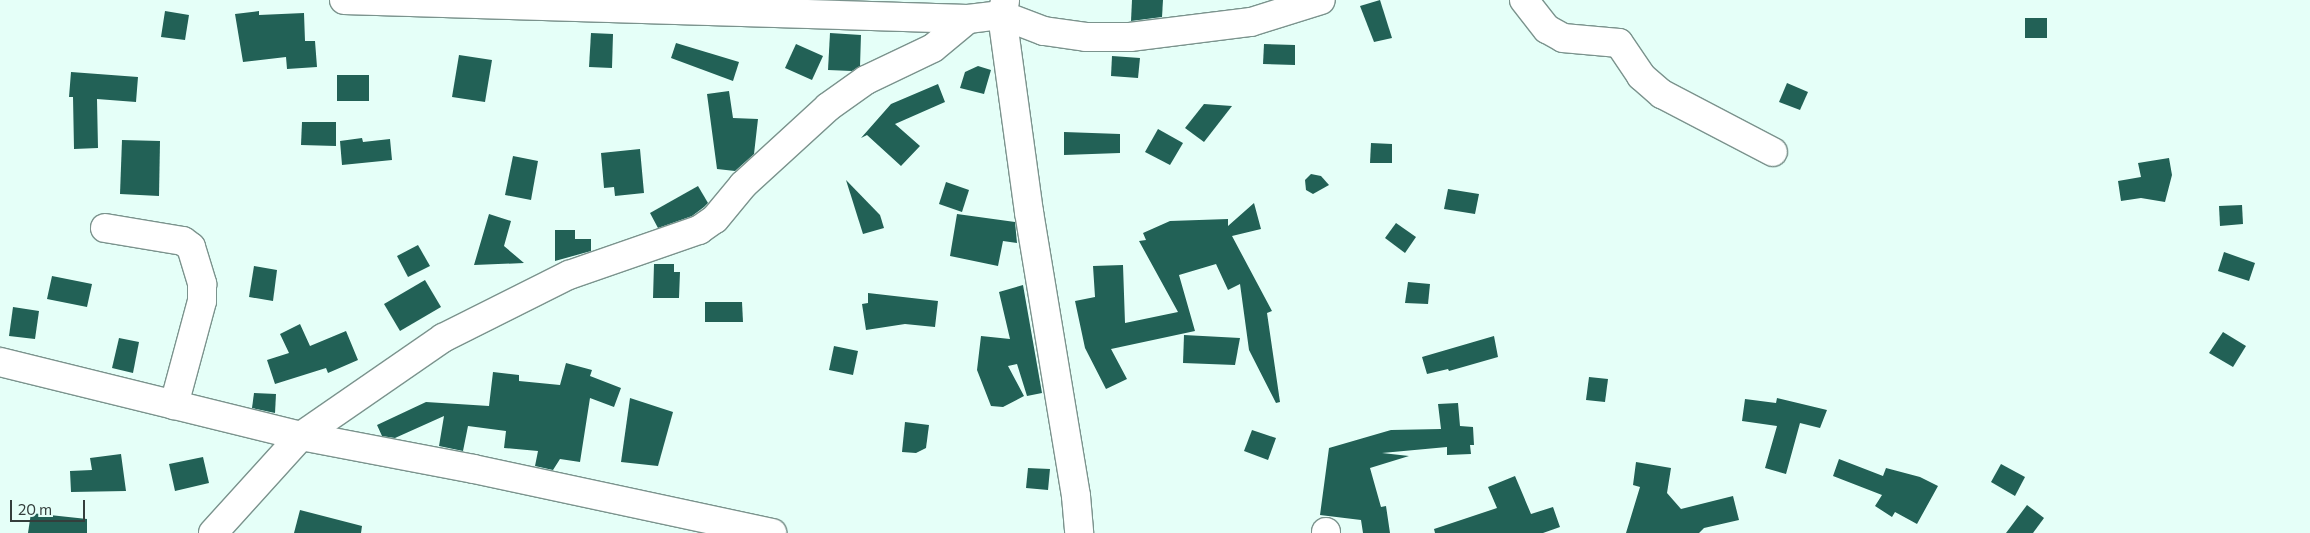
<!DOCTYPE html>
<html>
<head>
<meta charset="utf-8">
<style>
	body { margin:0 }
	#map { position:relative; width:2310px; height:533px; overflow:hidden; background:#e5fff8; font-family:Commissioner,sans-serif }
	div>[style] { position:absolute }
	.building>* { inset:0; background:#226156 }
	.roads { filter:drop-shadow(1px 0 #7b938d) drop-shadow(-1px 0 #7b938d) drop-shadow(0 1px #7b938d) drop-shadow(0 -1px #7b938d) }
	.minor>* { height:28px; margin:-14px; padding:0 14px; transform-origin:14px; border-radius:14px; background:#fff }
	span { translate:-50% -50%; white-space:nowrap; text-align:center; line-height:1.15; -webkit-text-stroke:5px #e5fff8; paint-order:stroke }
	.scale { position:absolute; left:10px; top:500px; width:75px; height:22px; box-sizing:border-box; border:2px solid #343e3c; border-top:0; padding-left:6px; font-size:15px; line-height:18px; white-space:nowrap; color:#343e3c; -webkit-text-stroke:4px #e5fff8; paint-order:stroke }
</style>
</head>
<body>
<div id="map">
	<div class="building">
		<div style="clip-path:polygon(1132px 0,1163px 0,1162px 17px,1131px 21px)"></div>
		<div style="clip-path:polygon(1380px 0,1392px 38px,1374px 42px,1360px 6px)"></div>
		<div style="clip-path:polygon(165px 11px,189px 15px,185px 40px,161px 37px)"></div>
		<div style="clip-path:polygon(259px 11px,259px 15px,304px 13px,305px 41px,315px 41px,317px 67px,287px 69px,286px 57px,243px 62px,235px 14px)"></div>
		<div style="clip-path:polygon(2025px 18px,2047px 18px,2047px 38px,2025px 38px)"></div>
		<div style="clip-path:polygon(591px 33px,613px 34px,612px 68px,589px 67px)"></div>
		<div style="clip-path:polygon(830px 33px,861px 35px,860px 66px,852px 71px,828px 70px)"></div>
		<div style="clip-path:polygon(676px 43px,739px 62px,733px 81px,671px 58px)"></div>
		<div style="clip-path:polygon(796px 44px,823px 56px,812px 80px,785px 68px)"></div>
		<div style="clip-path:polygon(1264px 44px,1295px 45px,1295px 65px,1263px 64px)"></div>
		<div style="clip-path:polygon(459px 55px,492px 60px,485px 102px,452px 97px)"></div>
		<div style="clip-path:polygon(1112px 56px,1140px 58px,1138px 78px,1111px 76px)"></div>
		<div style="clip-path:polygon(978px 66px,991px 70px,984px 94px,960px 88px,965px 72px)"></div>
		<div style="clip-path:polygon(71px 72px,138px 77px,136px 102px,97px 99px,98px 148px,74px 149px,73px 97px,69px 97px)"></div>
		<div style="clip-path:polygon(337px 75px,369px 75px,369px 101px,337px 101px)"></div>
		<div style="clip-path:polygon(1787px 83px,1808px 92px,1800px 110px,1779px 102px)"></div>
		<div style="clip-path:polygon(938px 84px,945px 102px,895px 124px,920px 146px,901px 166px,867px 135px,861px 138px,891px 104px)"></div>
		<div style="clip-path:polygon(729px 91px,733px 118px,758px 119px,754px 154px,735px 171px,717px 169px,707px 94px)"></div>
		<div style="clip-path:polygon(1204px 104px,1232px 106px,1204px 142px,1185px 128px)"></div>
		<div style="clip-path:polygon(302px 122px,336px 122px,336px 146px,301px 145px)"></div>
		<div style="clip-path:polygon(1158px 129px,1183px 143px,1170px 165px,1145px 152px)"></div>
		<div style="clip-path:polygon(1064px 132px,1120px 134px,1120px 153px,1064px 155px)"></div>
		<div style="clip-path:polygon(362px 138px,363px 142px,390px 139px,392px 160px,342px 165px,340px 141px)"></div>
		<div style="clip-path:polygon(122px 140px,160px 141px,159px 196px,120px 194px)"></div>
		<div style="clip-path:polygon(1371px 143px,1392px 144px,1392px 163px,1370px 163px)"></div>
		<div style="clip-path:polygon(640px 149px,644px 193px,615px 196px,614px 187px,604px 188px,601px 153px)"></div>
		<div style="clip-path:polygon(513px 156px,538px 161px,531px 200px,505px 195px)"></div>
		<div style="clip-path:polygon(2169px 158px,2172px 175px,2165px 202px,2141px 198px,2121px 201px,2118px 181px,2141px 177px,2138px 163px)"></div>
		<div style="clip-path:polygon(1311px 174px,1321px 176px,1329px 185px,1313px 194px,1306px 190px,1305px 180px)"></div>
		<div style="clip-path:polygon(846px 180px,880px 215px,884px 228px,863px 234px)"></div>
		<div style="clip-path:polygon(946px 182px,969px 190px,962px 212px,939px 204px)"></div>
		<div style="clip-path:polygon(698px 186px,708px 203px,704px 207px,692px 216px,658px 228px,650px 213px)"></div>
		<div style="clip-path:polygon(1448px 189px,1479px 194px,1475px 214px,1444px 209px)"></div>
		<div style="clip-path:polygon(1254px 203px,1261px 229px,1232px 236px,1272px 311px,1267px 313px,1280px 402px,1276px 403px,1249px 350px,1240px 284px,1228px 290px,1216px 264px,1179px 275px,1195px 331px,1111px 349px,1127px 379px,1106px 389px,1085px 348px,1075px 301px,1095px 297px,1093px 266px,1123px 265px,1125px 323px,1178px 312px,1139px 241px,1146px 240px,1143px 233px,1170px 221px,1228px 219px,1228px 226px)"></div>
		<div style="clip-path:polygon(2242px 205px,2243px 224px,2220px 226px,2219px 206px)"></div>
		<div style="clip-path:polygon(489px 214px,511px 221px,504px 246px,524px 263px,474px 265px)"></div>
		<div style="clip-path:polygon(957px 214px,1015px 222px,1017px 243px,1003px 241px,998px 266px,950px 256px)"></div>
		<div style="clip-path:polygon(1396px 223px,1416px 237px,1405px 253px,1385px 238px)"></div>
		<div style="clip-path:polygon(555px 230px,575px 230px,575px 239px,591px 239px,591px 251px,555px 261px)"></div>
		<div style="clip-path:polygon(418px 245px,430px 266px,408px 277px,397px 256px)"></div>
		<div style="clip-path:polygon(2224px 252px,2255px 263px,2249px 281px,2218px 271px)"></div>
		<div style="clip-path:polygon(654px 264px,674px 264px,674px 272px,680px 272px,679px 298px,653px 298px)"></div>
		<div style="clip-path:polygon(254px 266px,277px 270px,273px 301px,249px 297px)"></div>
		<div style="clip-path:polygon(52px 276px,92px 284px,87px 307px,47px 299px)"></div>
		<div style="clip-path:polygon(425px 280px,441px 307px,400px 331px,384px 304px)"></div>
		<div style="clip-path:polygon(1408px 282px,1430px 284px,1428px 304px,1405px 303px)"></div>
		<div style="clip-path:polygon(1023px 285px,1042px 393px,1027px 396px,1017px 364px,1008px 366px,1024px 396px,1003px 407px,991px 406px,977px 370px,981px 336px,1010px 339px,999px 292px)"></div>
		<div style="clip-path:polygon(868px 293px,938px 301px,935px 327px,905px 324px,866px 330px,862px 304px,868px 303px)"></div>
		<div style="clip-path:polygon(705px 302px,742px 302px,743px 322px,705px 322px)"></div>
		<div style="clip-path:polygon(13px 307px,39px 311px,35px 339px,9px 336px)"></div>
		<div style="clip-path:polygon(300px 324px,310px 346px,346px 331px,358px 360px,328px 373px,326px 368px,275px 384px,267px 360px,289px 353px,280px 334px)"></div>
		<div style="clip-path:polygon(2223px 332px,2246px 346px,2233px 367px,2209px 353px)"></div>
		<div style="clip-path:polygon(1184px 335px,1240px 338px,1235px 365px,1183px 363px)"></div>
		<div style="clip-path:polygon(1494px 336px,1498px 357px,1449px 371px,1448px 369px,1427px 374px,1422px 357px)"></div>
		<div style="clip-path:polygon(119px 338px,139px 342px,133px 373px,112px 368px)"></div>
		<div style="clip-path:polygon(834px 346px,858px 351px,853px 375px,829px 370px)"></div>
		<div style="clip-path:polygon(566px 363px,592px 370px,590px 376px,621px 388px,614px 407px,590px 398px,580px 462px,560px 459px,553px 470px,535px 466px,538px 451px,504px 448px,506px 431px,468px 426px,463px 451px,439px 446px,444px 416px,395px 438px,382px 436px,377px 425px,426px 402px,489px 406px,493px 372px,519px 375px,519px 381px,560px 385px)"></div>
		<div style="clip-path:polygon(1589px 377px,1608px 379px,1605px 402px,1586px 400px)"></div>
		<div style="clip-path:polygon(254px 393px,276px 394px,275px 413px,252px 408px)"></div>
		<div style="clip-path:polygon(630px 398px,673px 412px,658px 466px,621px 462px)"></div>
		<div style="clip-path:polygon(1777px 398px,1827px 410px,1820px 428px,1800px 423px,1786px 474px,1765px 468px,1777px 426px,1742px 421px,1745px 399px,1776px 403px)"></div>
		<div style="clip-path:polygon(1458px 403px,1460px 426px,1473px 427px,1474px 445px,1470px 445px,1471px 454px,1447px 455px,1447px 447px,1382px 453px,1409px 456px,1370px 468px,1381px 507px,1386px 506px,1390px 533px,1363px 533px,1361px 520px,1320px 515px,1329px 448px,1391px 430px,1441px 429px,1438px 404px)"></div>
		<div style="clip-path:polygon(905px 422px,929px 425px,926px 448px,916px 453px,902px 452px)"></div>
		<div style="clip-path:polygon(1252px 430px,1276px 438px,1268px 460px,1244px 451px)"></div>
		<div style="clip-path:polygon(121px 454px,126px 491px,71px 492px,70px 471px,92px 470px,90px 458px)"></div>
		<div style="clip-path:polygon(203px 457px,209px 483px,175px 491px,169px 464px)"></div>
		<div style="clip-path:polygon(1839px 459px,1883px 476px,1886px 468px,1920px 477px,1938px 486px,1917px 524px,1895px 512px,1892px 517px,1875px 506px,1882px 495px,1833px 476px)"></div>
		<div style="clip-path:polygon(1636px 462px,1671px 468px,1667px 493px,1681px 509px,1733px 496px,1739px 520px,1704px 528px,1699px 533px,1626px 533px,1640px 487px,1633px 485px)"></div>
		<div style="clip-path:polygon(2001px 464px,2025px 477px,2015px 496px,1991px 482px)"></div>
		<div style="clip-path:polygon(1028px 468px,1050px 469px,1048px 490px,1026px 488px)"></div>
		<div style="clip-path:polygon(1515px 476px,1531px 514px,1553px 507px,1560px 527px,1543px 533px,1435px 533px,1434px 529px,1497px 508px,1488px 487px)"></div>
		<div style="clip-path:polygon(2027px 505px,2044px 518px,2033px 533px,2006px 533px)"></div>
		<div style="clip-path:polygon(300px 510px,362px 526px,361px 533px,294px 533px)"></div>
		<div style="clip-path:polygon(31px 513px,87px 519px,87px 533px,28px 533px)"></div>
	</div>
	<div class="roads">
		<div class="minor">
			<div style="left:344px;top:0;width:624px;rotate:1.74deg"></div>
			<div style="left:968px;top:19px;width:34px;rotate:-7deg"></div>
			<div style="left:1002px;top:15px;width:45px;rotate:20.9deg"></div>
			<div style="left:1044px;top:31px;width:42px;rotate:8.1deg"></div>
			<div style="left:1086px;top:37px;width:44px"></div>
			<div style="left:1130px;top:37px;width:122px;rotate:-7.1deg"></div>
			<div style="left:1251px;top:22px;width:73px;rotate:-17.4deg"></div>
			<div style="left:1524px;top:0;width:37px;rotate:52deg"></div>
			<div style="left:1547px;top:29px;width:18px;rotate:29deg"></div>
			<div style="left:1563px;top:38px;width:56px;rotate:5.1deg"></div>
			<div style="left:1619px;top:43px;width:40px;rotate:56deg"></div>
			<div style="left:1641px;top:76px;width:28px;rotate:41deg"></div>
			<div style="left:1662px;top:94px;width:125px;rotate:27.6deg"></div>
			<div style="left:1005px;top:1px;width:14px;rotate:102deg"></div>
			<div style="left:1002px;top:15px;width:199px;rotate:82.2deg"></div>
			<div style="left:1029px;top:212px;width:288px;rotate:80.6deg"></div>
			<div style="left:1076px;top:496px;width:37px;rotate:85deg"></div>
			<div style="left:105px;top:228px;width:79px;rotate:9.5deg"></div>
			<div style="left:183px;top:241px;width:10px;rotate:37deg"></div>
			<div style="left:191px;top:247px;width:39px;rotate:73deg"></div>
			<div style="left:202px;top:284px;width:17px;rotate:90deg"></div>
			<div style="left:202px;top:301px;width:108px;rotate:105.1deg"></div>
			<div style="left:0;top:362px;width:310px;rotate:13.8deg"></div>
			<div style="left:301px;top:436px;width:176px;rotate:10.8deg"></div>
			<div style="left:474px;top:469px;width:305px;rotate:12.1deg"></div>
			<div style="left:213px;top:533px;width:131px;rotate:-47.8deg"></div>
			<div style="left:301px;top:436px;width:173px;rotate:-34.6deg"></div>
			<div style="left:443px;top:338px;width:141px;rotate:-26.6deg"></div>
			<div style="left:569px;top:275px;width:138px;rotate:-19.1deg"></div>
			<div style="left:699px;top:230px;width:19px;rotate:-35deg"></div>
			<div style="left:715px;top:219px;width:44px;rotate:-50.5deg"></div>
			<div style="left:743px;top:185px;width:115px;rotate:-42.5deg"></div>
			<div style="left:828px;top:107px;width:47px;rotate:-35.4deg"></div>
			<div style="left:866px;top:80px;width:74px;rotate:-25.5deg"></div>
			<div style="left:933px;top:48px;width:45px;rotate:-39.6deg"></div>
			<div style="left:1326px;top:533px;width:1px;rotate:-90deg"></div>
		</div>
	</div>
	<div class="scale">20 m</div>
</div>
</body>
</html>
